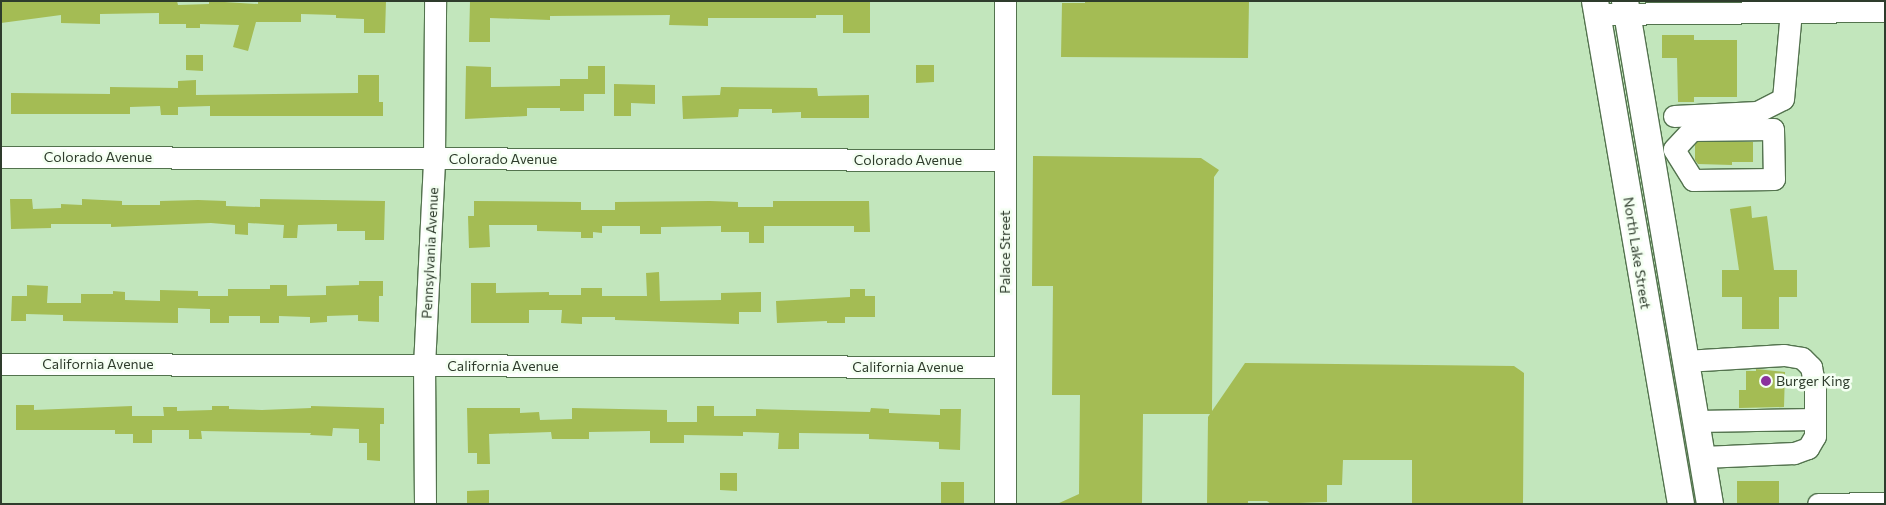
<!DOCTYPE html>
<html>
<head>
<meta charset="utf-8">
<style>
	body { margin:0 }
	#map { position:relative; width:1886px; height:505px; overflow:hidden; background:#c2e6bc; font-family:Commissioner,sans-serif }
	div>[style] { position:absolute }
	.building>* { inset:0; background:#a4bc54 }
	.roads { filter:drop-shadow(1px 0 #53734e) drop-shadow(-1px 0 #53734e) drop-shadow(0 1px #53734e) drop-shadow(0 -1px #53734e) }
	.minor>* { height:21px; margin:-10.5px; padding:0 10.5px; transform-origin:10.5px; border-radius:10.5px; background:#fff }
	.major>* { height:26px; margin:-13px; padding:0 13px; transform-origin:13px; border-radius:13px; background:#fff }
	.dots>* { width:14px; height:14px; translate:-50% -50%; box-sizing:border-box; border:2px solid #f4fff2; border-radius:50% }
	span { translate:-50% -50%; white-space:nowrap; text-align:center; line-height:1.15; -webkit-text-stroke:5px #f4fff2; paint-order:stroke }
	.street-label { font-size:14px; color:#2e3c2c }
	.poi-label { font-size:14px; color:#2e3c2c }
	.left { translate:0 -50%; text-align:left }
	.frame { position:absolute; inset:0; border:2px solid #2e3c2c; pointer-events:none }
</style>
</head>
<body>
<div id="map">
	<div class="building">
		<div style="clip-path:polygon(1px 1px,177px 1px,178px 5px,209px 4px,209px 1px,258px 4px,258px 1px,386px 1px,385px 33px,364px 33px,364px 19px,336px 18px,336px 15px,301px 14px,301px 22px,256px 22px,248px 51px,233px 47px,239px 25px,200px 24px,200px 28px,186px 28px,186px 24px,159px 24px,159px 13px,100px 14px,100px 24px,61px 23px,61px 15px,1px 23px)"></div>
		<div style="clip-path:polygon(470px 1px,870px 1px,870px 33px,843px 33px,843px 15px,816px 15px,816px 18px,708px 18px,708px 26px,669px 25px,670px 15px,550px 16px,550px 20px,490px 18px,490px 42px,469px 42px)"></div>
		<div style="clip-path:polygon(1085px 1px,1249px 1px,1248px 58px,1061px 57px,1062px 3px,1085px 3px)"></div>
		<div style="clip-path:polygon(1662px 35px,1694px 35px,1694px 40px,1737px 40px,1737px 97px,1694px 97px,1694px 102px,1678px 102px,1677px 58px,1662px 58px)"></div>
		<div style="clip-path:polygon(186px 55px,203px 55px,203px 71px,186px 70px)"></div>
		<div style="clip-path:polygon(916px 65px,934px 65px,934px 82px,916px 83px)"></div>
		<div style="clip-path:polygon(466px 66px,491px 67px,491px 87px,560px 86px,560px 79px,588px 79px,588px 66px,605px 66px,605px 94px,584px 94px,584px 111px,560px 111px,560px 108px,527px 108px,527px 116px,465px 119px)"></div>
		<div style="clip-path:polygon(358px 75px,379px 75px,379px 102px,383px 102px,383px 116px,210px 116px,210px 106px,178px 107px,178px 115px,161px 115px,160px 106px,130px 107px,130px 114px,11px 114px,11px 93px,110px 94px,110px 87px,178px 88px,178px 81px,196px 80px,196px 95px,358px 93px)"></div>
		<div style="clip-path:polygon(614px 84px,655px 85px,655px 104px,631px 103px,631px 116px,614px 116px)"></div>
		<div style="clip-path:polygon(721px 87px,817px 88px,818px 96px,869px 95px,869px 118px,801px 118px,801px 112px,772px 113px,772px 109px,739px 109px,738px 117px,683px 119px,682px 96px,720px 95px)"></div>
		<div style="clip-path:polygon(1697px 142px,1753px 142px,1753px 162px,1732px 162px,1732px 165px,1698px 164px,1695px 160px,1695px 145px)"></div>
		<div style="clip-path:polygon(1033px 156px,1201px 158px,1219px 170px,1214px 177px,1212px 411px,1245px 363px,1514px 366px,1524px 373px,1523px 504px,1412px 504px,1412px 460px,1343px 460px,1342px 485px,1327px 485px,1327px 502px,1271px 504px,1267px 501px,1248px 501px,1248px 504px,1207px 504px,1208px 417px,1210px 414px,1143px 414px,1142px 504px,1057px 504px,1079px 494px,1080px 395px,1052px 395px,1053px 286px,1032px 286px)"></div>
		<div style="clip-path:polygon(10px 199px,32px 199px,33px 209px,61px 208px,61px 204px,82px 205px,82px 199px,122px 201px,122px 205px,160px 205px,160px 201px,198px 200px,226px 201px,226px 206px,260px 207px,260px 199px,385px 201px,384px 240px,365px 240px,365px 231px,337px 231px,337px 224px,298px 225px,297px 238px,283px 238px,284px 225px,248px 223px,248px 235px,235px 234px,235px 225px,211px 223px,111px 227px,111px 224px,51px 224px,51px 228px,11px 229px)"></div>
		<div style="clip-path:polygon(474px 201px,581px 202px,581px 210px,615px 210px,615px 202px,710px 201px,738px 202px,738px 207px,773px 207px,773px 201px,869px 201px,870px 232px,854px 232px,854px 226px,764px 226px,764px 243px,749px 243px,749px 232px,721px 232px,721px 226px,661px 227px,661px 234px,640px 234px,640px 226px,602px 226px,602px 233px,593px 232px,593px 238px,581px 238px,581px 232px,537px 231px,537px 225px,489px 225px,490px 247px,469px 248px,468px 216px,474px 216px)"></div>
		<div style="clip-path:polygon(1751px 206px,1752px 218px,1767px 216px,1774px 270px,1797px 270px,1797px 297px,1779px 297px,1779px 329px,1742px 329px,1742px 297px,1722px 297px,1722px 270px,1739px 270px,1730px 209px)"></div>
		<div style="clip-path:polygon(659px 272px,660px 301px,721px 300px,721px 293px,761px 292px,761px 312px,739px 312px,739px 324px,615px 320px,615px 317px,582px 317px,582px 324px,561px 323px,562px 310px,529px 310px,529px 323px,471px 323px,471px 283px,496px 283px,496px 293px,549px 292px,549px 295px,581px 295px,581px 288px,602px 288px,602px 296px,647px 296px,646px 273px)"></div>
		<div style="clip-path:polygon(359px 281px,383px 281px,383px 296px,379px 296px,379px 322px,358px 321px,358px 315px,327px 316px,327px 322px,310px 323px,310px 317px,279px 316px,279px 323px,260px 323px,260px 316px,229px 316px,229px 323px,210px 323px,210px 309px,178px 308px,178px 323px,63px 321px,63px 315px,26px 314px,26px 321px,11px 321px,12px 296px,27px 296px,27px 285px,48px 286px,47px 303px,81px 303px,81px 294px,113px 294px,113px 291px,125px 292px,125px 300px,160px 301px,160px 290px,198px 291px,198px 296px,228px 296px,228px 289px,270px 289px,270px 285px,287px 285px,287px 296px,326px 295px,326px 286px,359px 285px)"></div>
		<div style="clip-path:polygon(850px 289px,865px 289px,865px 296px,875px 296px,875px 317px,845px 317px,845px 323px,827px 323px,827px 321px,777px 323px,776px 301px,850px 297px)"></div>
		<div style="clip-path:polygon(1756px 369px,1785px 372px,1784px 407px,1739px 408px,1739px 390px,1746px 390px,1746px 371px,1756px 371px)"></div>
		<div style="clip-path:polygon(16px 405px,34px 405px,34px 410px,132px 406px,132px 416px,164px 416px,163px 407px,177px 407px,177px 411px,212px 410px,212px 406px,229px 406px,229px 409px,262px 410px,311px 408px,311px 406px,384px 408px,384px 424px,380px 424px,380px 461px,367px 460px,367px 443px,359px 443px,359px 429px,333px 428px,332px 436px,310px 435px,311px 433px,201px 431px,202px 439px,189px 439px,189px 430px,152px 430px,152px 443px,133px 443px,133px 434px,115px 434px,115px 430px,16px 430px)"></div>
		<div style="clip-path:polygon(697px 406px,714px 406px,714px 416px,756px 416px,756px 409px,870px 412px,871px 408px,889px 409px,889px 413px,940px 415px,940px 409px,961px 409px,960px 450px,939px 449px,939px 442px,869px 439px,869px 434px,799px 433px,799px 449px,778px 449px,779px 433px,743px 432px,743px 436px,684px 435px,684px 443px,650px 443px,650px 431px,589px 432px,589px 439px,552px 439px,551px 432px,489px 434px,490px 464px,477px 464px,477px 453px,468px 453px,467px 408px,520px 408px,520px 413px,539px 412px,540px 420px,572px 419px,572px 408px,667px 410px,667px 422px,697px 422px)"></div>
		<div style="clip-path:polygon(720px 473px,737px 473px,737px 491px,720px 490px)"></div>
		<div style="clip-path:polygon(1737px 481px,1779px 481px,1779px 504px,1737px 504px)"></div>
		<div style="clip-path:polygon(941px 482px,964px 482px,964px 504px,941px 504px)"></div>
		<div style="clip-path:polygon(489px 490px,489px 504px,467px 504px,467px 491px)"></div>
	</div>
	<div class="roads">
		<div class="minor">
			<div style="left:1005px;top:1px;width:503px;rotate:90deg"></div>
			<div style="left:1598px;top:14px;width:287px;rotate:-0.6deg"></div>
			<div style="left:1674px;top:116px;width:83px;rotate:-2.8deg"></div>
			<div style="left:1757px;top:112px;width:29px;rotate:-27deg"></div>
			<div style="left:1783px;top:99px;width:88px;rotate:-84.8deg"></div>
			<div style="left:1773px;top:129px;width:50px;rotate:88.9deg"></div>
			<div style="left:1774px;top:179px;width:81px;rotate:179.3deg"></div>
			<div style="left:1693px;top:180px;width:36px;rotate:-122deg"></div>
			<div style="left:1674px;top:149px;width:26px;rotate:-47deg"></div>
			<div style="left:1692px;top:130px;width:81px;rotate:-0.7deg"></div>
			<div style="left:1px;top:157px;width:1004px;rotate:0.17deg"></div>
			<div style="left:1685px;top:361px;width:99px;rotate:-3.5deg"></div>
			<div style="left:1784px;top:355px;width:18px;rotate:9deg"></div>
			<div style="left:1802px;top:358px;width:13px;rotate:45deg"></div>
			<div style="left:1811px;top:367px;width:21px;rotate:79deg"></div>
			<div style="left:1815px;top:388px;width:48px;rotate:90deg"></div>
			<div style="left:1815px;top:436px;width:14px;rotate:120deg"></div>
			<div style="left:1808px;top:448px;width:15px;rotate:160deg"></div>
			<div style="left:1794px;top:453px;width:91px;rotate:177.5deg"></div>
			<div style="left:1px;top:364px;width:1004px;rotate:0.17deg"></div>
			<div style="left:1696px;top:421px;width:119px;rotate:-1deg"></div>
			<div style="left:425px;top:504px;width:138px;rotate:-90.4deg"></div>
			<div style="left:424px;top:366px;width:207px;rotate:-87.2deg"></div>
			<div style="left:434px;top:159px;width:158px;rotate:-89.6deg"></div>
			<div style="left:1818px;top:504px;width:67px;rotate:-0.9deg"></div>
		</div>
		<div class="major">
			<div style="left:1595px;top:1px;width:510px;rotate:80.3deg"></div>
			<div style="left:1625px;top:1px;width:510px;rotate:80.41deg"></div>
		</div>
	</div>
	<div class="dots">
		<div style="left:1766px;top:381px;background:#8b319d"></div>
	</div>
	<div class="street-label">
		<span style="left:98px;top:157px">Colorado Avenue</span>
		<span style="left:503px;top:159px">Colorado Avenue</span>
		<span style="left:908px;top:160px">Colorado Avenue</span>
		<span style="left:1005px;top:252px;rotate:-90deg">Palace Street</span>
		<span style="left:430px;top:253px;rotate:-87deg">Pennsylvania Avenue</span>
		<span style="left:1637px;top:253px;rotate:81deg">North Lake Street</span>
		<span style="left:98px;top:364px">California Avenue</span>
		<span style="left:503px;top:366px">California Avenue</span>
		<span style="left:908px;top:367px">California Avenue</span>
	</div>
	<div class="poi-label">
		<span class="left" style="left:1776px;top:381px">Burger King</span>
	</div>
	<div class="frame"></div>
</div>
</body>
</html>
